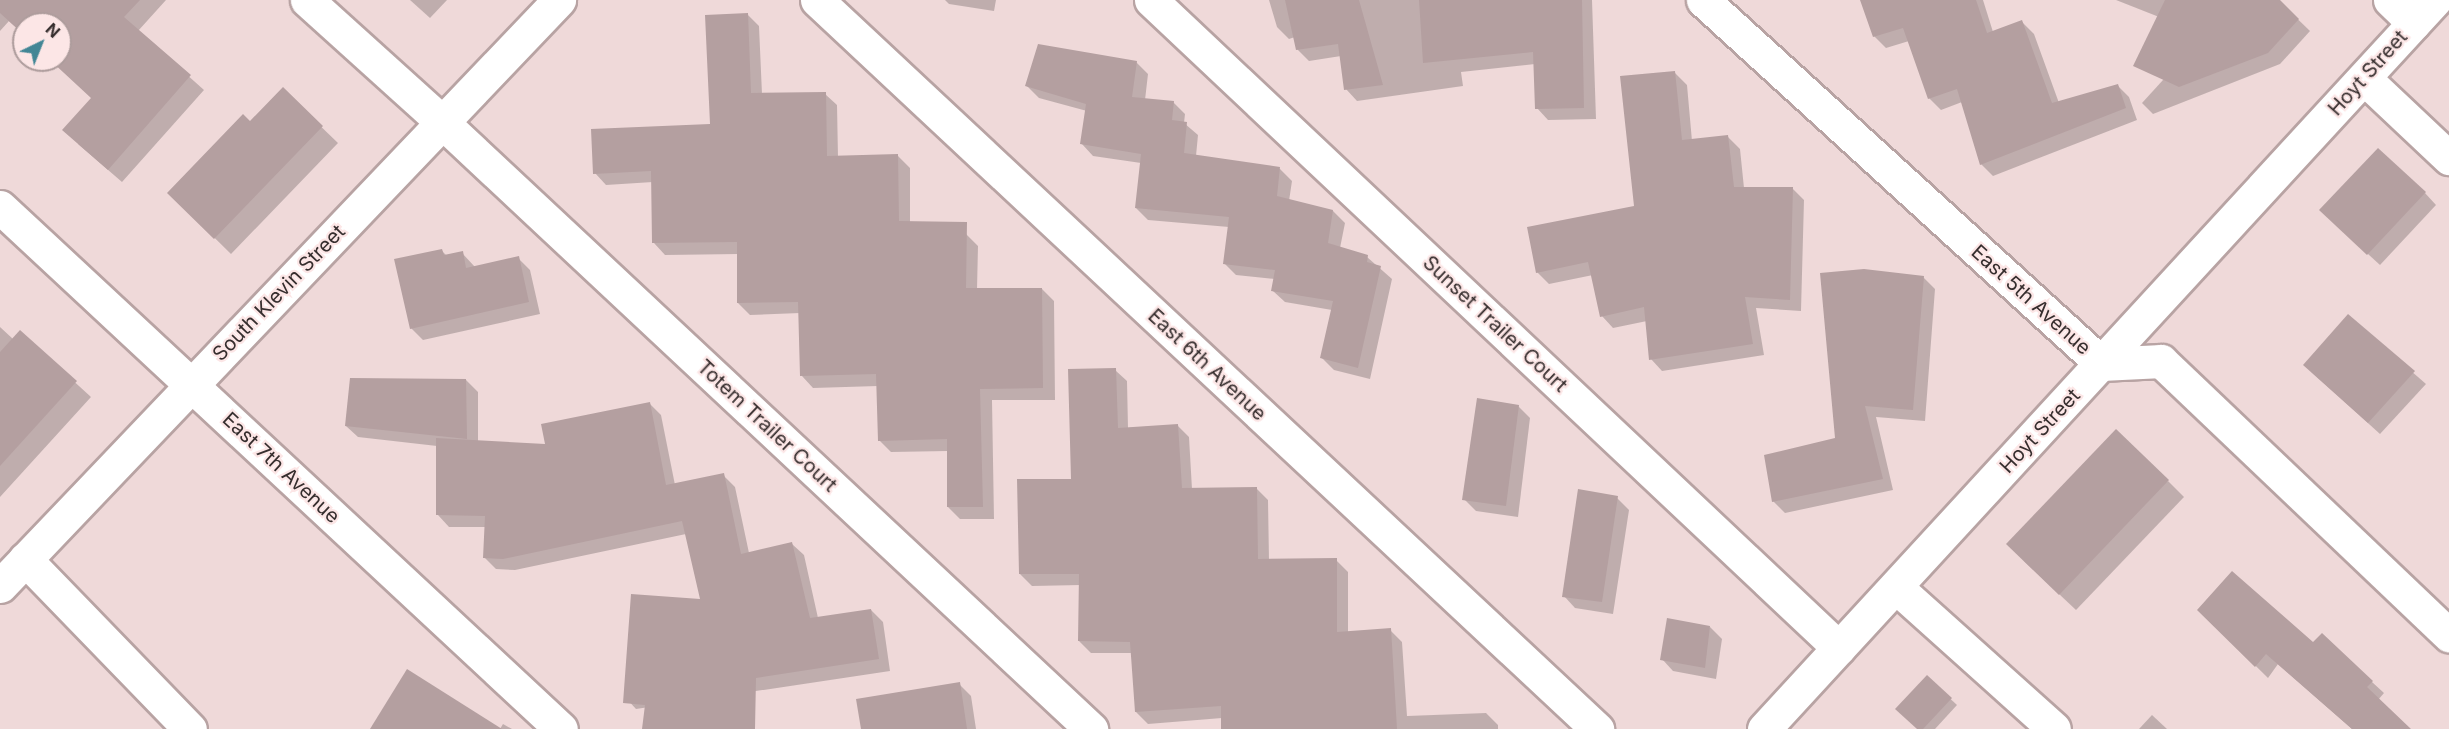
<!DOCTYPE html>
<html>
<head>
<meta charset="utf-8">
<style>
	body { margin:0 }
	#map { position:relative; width:2449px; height:729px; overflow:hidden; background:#efd9d9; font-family:Inter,sans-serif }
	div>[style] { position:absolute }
	.shadow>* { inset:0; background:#0003 }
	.building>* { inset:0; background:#b49fa0 }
	.roads { filter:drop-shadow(2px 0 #b8a3a3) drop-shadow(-2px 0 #b8a3a3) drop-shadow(0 2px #b8a3a3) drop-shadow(0 -2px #b8a3a3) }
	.minor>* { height:33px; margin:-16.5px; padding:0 16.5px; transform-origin:16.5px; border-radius:16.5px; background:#fff }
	span { translate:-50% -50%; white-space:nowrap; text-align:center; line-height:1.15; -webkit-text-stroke:4.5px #fce6e6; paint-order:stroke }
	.street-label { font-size:20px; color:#362e2e }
	.north { position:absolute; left:12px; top:12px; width:60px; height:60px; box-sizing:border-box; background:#fce6e6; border:2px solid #ad9c9c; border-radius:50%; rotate:43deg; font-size:16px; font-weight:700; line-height:24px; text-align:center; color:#362e2e }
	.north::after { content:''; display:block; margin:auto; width:21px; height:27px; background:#428695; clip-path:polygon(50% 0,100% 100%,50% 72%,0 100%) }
</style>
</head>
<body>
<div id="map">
	<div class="shadow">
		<div style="clip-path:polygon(0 0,166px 0,138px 31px,204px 90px,122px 182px,78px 144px,92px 98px,52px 60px,60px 60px,60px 24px,24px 24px,24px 34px,9px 21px,0 31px)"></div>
		<div style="clip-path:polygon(410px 0,447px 0,430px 18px)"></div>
		<div style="clip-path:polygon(945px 0,996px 0,994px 11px,949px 4px)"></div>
		<div style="clip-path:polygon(1269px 0,1592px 0,1596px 119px,1548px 120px,1537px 108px,1535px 64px,1461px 72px,1463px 86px,1357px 101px,1346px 89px,1341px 56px,1309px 61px,1297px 49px,1295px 37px,1289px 39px,1277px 27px)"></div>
		<div style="clip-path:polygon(1862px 0,1983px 0,1993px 32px,2022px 22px,2034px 34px,2059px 103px,2117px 85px,2129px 97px,2137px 120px,1993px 176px,1981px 164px,1962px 102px,1941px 110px,1929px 98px,1909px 41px,1886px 48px,1874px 36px)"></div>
		<div style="clip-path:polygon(2116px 0,2198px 0,2187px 28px)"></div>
		<div style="clip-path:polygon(2236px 0,2278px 0,2310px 31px,2280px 64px,2153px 114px,2142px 103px)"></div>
		<div style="clip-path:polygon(747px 14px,759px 26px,762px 94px,825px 94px,837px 105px,838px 157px,898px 156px,910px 168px,910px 223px,966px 234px,978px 246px,977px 290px,1042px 289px,1054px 301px,1055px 400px,992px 400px,994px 519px,960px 519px,948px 507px,948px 451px,891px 452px,879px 440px,878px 386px,813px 388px,802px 376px,800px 313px,750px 315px,738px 303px,739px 254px,665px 255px,654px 243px,653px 182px,606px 185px,595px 173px,712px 125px)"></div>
		<div style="clip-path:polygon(1136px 62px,1148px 74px,1145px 100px,1173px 102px,1185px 114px,1184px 123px,1198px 135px,1196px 156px,1280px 169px,1292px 181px,1289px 201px,1333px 211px,1345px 223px,1340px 248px,1367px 257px,1392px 279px,1370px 379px,1334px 370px,1322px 358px,1332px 310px,1285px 302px,1273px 291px,1275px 279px,1236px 275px,1224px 263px,1229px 227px,1148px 220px,1136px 208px,1141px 163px,1093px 156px,1082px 144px,1087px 111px,1039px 98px,1027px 86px)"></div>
		<div style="clip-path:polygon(1675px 73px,1687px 85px,1692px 141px,1728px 137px,1740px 149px,1744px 188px,1792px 188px,1804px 200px,1801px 311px,1756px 308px,1764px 355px,1662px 371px,1651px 359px,1647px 321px,1613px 328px,1602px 316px,1593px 275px,1549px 284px,1537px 272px,1636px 207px)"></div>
		<div style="clip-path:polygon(283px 90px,338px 143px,231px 254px,169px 193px,250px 123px)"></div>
		<div style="clip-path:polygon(2425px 193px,2436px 205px,2380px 265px,2333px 222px)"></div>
		<div style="clip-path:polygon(441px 250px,447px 256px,462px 253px,475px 267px,518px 258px,530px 270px,540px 314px,423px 340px,411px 328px)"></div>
		<div style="clip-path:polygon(1923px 277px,1935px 289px,1925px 421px,1876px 417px,1893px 490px,1785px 513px,1773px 501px,1837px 440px)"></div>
		<div style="clip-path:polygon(2348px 316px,2426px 384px,2380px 434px,2317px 377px)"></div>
		<div style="clip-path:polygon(0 327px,13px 339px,20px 332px,91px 397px,0 497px)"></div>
		<div style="clip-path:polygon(1115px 370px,1127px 381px,1128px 428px,1177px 425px,1189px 437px,1192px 489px,1257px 489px,1268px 500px,1269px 560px,1336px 560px,1348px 572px,1348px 633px,1390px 630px,1402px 642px,1407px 716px,1486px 713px,1498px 725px,1498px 729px,1223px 729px,1222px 718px,1148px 724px,1136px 712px,1132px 653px,1091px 653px,1079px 641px,1081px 585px,1032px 586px,1020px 574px,1073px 480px)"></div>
		<div style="clip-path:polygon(466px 380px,478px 392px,478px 442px,547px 446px,649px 403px,661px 415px,675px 485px,723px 475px,735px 487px,749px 553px,792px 544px,804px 555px,818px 618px,871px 610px,883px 622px,890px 671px,636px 709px,625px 697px,702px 601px,686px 534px,515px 570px,496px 569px,484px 557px,486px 527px,449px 527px,438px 515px,437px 446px,358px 437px,346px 426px)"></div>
		<div style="clip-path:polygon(1518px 406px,1530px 418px,1518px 517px,1476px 511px,1464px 499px)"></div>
		<div style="clip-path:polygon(2168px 481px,2184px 497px,2076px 610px,2024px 561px)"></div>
		<div style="clip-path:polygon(1617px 498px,1629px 510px,1613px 614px,1575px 608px,1564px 596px)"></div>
		<div style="clip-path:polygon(2199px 610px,2313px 644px,2372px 682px,2384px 693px,2378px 700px,2408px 729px,2352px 729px,2278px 664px,2268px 678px)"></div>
		<div style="clip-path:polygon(1710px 627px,1722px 639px,1716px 679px,1673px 671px,1662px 659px)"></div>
		<div style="clip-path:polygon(1927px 677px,1957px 705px,1935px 729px,1919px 729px)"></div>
		<div style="clip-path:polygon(959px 684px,971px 696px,976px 729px,862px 729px)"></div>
		<div style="clip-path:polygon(2152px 715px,2167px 729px,2139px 729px)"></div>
		<div style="clip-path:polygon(503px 724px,512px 729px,500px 729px)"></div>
	</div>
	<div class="building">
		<div style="clip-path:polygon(0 0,140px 0,124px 17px,191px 75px,108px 170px,62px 130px,91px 98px,50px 60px,60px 60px,60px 24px,24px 24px,24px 35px,0 13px)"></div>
		<div style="clip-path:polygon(1285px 0,1359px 0,1383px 85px,1344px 90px,1338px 44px,1296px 50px)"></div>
		<div style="clip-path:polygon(1419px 0,1582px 0,1584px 108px,1535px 109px,1533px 52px,1423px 63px)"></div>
		<div style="clip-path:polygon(1860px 0,1976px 0,1987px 33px,2022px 20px,2052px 103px,2118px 84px,2126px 108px,1980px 165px,1957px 89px,1928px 99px,1903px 28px,1873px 37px)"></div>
		<div style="clip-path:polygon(2165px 0,2280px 0,2299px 19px,2268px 53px,2179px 87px,2133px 66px)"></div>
		<div style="clip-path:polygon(748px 13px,751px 93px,826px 92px,827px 156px,898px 154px,899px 221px,967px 222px,966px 288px,1042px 288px,1043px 388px,980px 389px,983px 507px,947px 507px,947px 439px,878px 441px,876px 374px,800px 376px,798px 302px,737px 303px,737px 242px,652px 243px,651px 171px,593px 174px,591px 129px,710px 124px,705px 15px)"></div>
		<div style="clip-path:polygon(1038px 44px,1137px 61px,1132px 97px,1174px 101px,1172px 120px,1187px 122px,1184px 153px,1280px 167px,1277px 196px,1333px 210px,1328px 243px,1368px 255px,1367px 262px,1381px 266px,1358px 368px,1320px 358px,1333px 301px,1271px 291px,1275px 270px,1223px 264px,1229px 217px,1135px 208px,1141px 154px,1080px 144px,1086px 104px,1025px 86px)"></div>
		<div style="clip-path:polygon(1675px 71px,1682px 140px,1728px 135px,1734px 187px,1793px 187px,1790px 300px,1745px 297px,1753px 344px,1649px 360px,1644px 307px,1600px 317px,1588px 262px,1536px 273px,1527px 227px,1634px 206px,1620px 76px)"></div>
		<div style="clip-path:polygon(283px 87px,323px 126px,214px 239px,167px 193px,243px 114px,250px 121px)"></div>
		<div style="clip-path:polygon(2378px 148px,2426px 192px,2367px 255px,2319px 210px)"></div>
		<div style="clip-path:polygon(442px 249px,444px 255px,463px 251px,466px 268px,519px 256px,529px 302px,410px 329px,394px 259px)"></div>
		<div style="clip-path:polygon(1864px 269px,1924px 276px,1913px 410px,1865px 406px,1883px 479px,1772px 502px,1764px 455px,1835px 438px,1820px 273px)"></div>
		<div style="clip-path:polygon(2348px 314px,2415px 371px,2368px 423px,2303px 365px)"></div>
		<div style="clip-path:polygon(20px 330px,77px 381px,0 466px,0 352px)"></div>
		<div style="clip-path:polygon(1116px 368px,1118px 428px,1178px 424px,1182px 488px,1257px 487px,1258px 559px,1337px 558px,1337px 632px,1391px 628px,1397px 729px,1221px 729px,1221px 706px,1135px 712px,1130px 642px,1078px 641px,1079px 574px,1019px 574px,1017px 479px,1071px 479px,1068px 369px)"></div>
		<div style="clip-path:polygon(350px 378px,466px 379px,467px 439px,345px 426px)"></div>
		<div style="clip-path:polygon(1477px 398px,1519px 405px,1506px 506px,1462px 500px)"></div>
		<div style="clip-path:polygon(650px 402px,666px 485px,724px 473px,741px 554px,792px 542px,810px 618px,871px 609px,879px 659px,756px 678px,755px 729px,642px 729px,645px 705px,623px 703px,631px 594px,700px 599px,682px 521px,503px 559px,483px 558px,485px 516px,436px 515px,436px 438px,545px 444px,541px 424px)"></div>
		<div style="clip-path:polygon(2116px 429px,2169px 480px,2059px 595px,2006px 544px)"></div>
		<div style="clip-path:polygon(1578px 489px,1618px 496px,1602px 602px,1562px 597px)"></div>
		<div style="clip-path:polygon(2232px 571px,2313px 642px,2322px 633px,2373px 681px,2367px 687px,2411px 729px,2352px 729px,2266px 654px,2255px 667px,2197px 610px)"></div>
		<div style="clip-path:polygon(1667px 618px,1710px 626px,1705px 668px,1660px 660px)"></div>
		<div style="clip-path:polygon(407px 669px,502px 729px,370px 729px)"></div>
		<div style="clip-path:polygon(1927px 675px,1952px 698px,1923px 729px,1917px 729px,1895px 709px)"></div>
		<div style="clip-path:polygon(960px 682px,967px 729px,861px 729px,856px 699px)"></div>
	</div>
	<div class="roads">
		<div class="minor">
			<div style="left:307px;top:0;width:182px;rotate:42.1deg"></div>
			<div style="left:442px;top:122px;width:889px;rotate:43.08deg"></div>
			<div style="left:817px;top:0;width:1068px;rotate:43.06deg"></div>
			<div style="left:1151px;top:0;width:945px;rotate:43.29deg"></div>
			<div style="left:1703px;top:0;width:540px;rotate:42.37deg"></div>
			<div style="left:2102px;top:364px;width:59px;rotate:-2.9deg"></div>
			<div style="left:2161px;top:361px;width:398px;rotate:43.6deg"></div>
			<div style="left:2390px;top:0;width:33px;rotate:44deg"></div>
			<div style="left:2364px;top:78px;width:117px;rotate:43.3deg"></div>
			<div style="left:0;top:207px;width:766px;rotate:42.94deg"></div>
			<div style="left:25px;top:559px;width:237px;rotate:45.9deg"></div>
			<div style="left:0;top:586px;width:810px;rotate:-46.35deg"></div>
			<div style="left:1896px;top:587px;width:212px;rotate:41.9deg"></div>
			<div style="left:1764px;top:729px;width:991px;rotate:-47.37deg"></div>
		</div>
	</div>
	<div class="street-label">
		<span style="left:2368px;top:73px;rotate:-48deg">Hoyt Street</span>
		<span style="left:279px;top:293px;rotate:-46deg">South Klevin Street</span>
		<span style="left:2031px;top:300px;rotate:42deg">East 5th Avenue</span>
		<span style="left:1495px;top:324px;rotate:43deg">Sunset Trailer Court</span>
		<span style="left:1207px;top:365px;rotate:43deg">East 6th Avenue</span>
		<span style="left:767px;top:426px;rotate:43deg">Totem Trailer Court</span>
		<span style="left:2040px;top:431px;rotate:-47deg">Hoyt Street</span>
		<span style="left:281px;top:468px;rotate:43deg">East 7th Avenue</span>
	</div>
	<div class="north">N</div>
</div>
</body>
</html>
